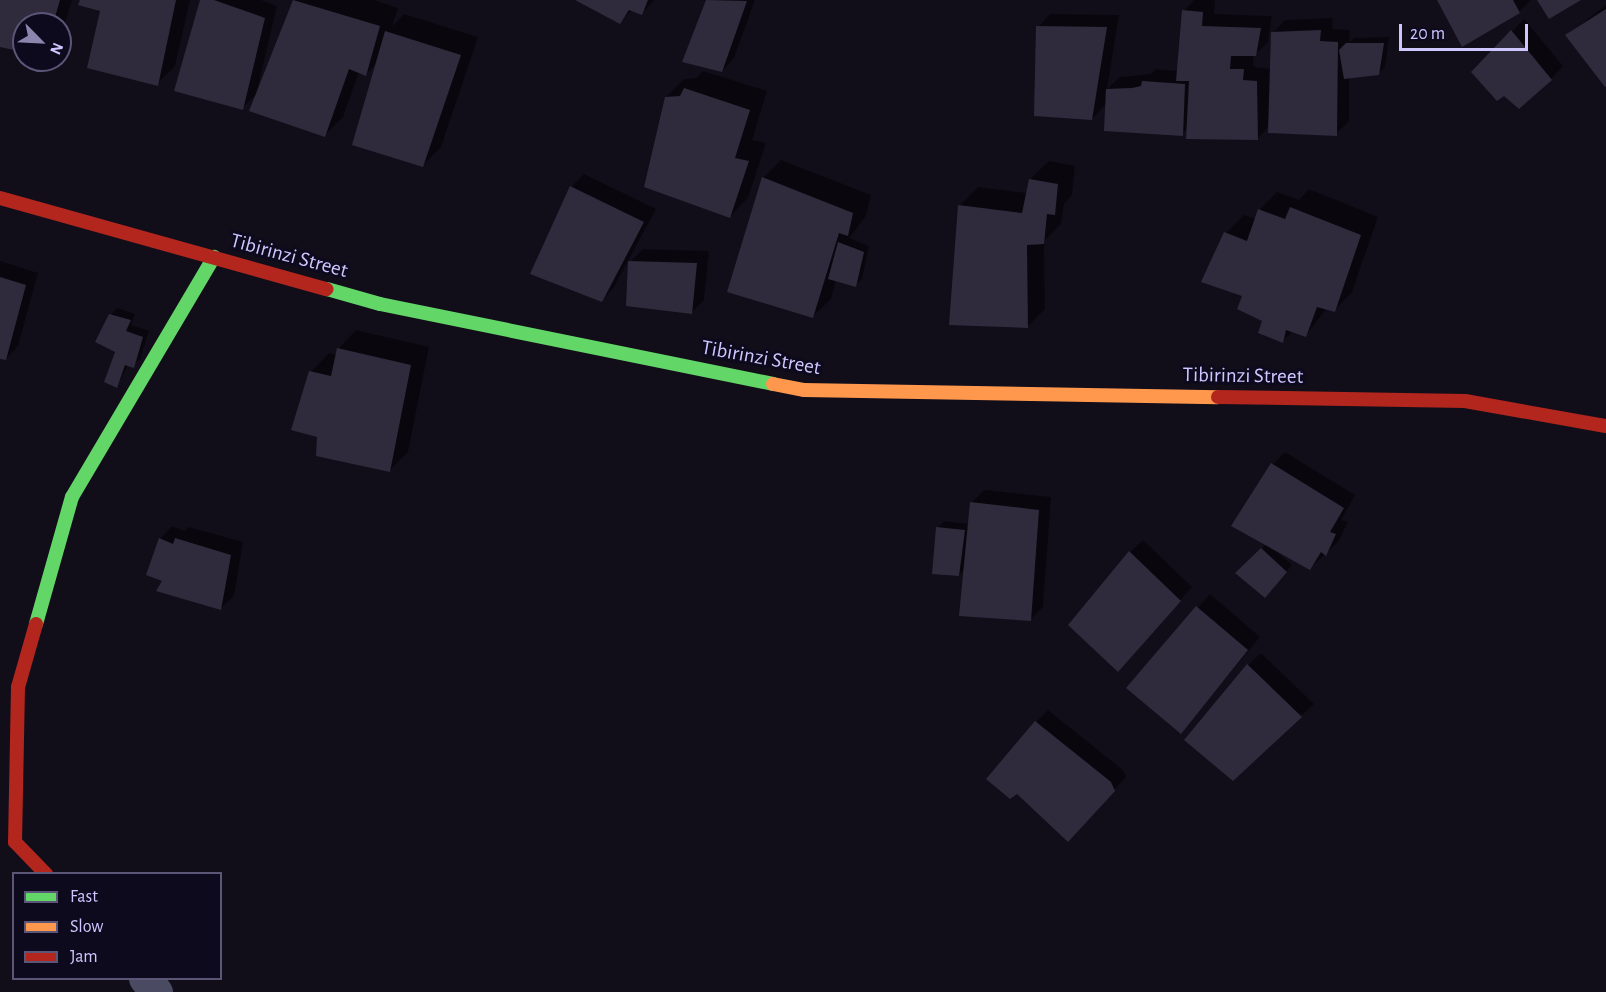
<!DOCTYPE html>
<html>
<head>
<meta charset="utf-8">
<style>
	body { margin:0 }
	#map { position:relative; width:1606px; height:992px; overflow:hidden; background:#110e1a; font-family:"Alegreya Sans",sans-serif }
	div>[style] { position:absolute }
	.shadow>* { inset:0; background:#0007 }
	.building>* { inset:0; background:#2f2b3d }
	.street>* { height:33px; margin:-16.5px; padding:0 16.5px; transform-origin:16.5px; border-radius:16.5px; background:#4a4a63 }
	.fast>* { height:14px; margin:-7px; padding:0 7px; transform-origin:7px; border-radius:7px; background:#63d668 }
	.slow>* { height:14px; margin:-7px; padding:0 7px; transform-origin:7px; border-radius:7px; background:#ff974d }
	.jam>* { height:14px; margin:-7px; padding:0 7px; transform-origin:7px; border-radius:7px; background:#b3261e }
	span { translate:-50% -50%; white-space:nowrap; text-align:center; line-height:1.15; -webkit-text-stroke:6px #0e0a1e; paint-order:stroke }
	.street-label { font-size:21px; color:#cec7ff }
	.legend { position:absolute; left:12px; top:872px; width:210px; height:108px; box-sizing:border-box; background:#0e0a1e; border:2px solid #5b5678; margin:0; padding:8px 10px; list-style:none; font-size:18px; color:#cec7ff }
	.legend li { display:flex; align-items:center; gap:12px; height:30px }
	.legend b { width:30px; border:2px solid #5b5678 }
	.north { position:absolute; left:12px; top:12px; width:60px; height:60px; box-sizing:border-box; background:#0e0a1e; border:2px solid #5b5678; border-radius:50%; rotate:114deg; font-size:16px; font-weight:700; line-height:24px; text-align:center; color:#cec7ff }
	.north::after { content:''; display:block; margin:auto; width:21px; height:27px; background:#8c86af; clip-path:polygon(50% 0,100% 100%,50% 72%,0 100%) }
	.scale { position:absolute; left:1399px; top:24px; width:129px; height:27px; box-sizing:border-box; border:3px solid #cec7ff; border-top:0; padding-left:8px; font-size:18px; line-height:21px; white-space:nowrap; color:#cec7ff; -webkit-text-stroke:4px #0e0a1e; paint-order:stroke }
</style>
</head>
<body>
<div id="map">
	<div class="shadow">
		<div style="clip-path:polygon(0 0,72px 0,60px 39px,60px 24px,24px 24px,24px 50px,0 45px)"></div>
		<div style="clip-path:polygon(81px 0,190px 0,175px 66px,157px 84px,101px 10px)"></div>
		<div style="clip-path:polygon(201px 0,261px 0,277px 6px,256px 95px,242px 108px)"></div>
		<div style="clip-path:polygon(294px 0,374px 0,398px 8px,392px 26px,404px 14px,478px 37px,441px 147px,423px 165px,378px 62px,366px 74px,359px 72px,343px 117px,325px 135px,251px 110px)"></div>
		<div style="clip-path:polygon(578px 0,655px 0,642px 13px,632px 10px,619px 23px)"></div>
		<div style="clip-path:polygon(708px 0,755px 0,734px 58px,722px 71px,684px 61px)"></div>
		<div style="clip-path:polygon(1194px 0,1215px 0,1214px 14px,1272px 16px,1268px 42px,1253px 57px,1254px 67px,1272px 69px,1273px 33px,1285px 20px,1333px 18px,1332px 29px,1350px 30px,1349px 43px,1354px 38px,1389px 37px,1385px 67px,1378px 74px,1349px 77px,1349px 121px,1336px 134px,1269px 126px,1257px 139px,1188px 128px,1182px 134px,1106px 104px,1092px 119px,1038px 27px,1050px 14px,1119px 15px,1107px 89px,1120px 77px,1151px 74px,1156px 69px,1178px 71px,1183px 11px)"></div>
		<div style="clip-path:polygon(1438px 0,1531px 0,1519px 12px)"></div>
		<div style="clip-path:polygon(1606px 5px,1606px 84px,1567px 35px)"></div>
		<div style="clip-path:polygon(1524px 19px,1563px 66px,1551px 79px,1473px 72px)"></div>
		<div style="clip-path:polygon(703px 71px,767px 91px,752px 140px,766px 143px,748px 198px,730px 216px,666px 97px,684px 79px,696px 78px)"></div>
		<div style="clip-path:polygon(781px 160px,871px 195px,866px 216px,849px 238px,869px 246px,862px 279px,856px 285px,836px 280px,831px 299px,812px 317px,763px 178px)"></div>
		<div style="clip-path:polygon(1049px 161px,1075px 166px,1072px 195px,1064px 204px,1061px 224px,1044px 241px,1045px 309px,1027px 327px,960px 205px,978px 187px,1027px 193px,1030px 179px)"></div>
		<div style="clip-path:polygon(584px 174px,656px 209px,614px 287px,602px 300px,532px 273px,572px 186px)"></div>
		<div style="clip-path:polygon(1309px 189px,1378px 217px,1352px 292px,1334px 311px,1327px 308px,1306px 335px,1293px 331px,1283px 341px,1244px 295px,1226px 233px,1244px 215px,1256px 219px,1259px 210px,1277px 192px,1299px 200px)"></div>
		<div style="clip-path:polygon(643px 249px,709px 251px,704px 300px,692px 312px,630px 262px)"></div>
		<div style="clip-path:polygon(0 261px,38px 273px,18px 346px,6px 359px,0 357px)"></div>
		<div style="clip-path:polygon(117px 308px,135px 314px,131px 325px,149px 331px,140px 360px,128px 365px,117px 386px,111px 315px)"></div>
		<div style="clip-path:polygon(356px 330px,429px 347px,408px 452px,390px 470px,318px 436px,311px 372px,329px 353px,337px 355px,338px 349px)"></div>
		<div style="clip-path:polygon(1285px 452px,1355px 495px,1341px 520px,1348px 522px,1338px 542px,1310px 568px,1277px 552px,1292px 565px,1271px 590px,1237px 573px,1266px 544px,1273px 464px)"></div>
		<div style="clip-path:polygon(984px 490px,1051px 497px,1043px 607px,1030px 620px,965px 569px,959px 575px,938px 527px,944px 521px,969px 524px,971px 503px)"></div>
		<div style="clip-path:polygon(172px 526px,184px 531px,189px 527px,243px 542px,234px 596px,221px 608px,160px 539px)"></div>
		<div style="clip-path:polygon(1143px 540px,1192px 587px,1130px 658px,1130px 552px)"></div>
		<div style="clip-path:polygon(1210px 594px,1260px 637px,1181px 732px,1128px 687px)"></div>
		<div style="clip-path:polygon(1261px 653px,1314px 704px,1232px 779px,1248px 665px)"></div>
		<div style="clip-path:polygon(1048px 710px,1123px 770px,1126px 777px,1080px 827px,1036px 722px)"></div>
	</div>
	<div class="building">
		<div style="clip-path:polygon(0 0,60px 0,53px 24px,24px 24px,24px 52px,0 47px)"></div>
		<div style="clip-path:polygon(80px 0,176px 0,158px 86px,87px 68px,100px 11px,78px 5px)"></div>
		<div style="clip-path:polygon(200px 0,214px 0,265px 18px,243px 110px,174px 91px)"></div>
		<div style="clip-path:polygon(293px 0,380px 26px,366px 76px,349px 69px,325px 137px,249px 111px)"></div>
		<div style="clip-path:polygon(575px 0,648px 0,642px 15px,629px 10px,620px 24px)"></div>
		<div style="clip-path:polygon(706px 0,747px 1px,722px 72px,682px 62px)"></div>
		<div style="clip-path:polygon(1437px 0,1513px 0,1520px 13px,1462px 47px)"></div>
		<div style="clip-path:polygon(1537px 0,1581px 0,1549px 19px)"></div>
		<div style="clip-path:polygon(1606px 9px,1606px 86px,1605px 87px,1565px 35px)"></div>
		<div style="clip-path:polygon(1182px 10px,1203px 12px,1202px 26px,1261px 28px,1256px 56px,1231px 56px,1230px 69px,1244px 69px,1243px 80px,1257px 81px,1258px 140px,1186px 139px,1189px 81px,1176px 81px)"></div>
		<div style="clip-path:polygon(1036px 26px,1107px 27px,1092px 120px,1034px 116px)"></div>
		<div style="clip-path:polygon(1321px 30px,1320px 41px,1338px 42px,1337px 136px,1268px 133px,1271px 32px)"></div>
		<div style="clip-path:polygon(1511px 30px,1552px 80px,1519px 109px,1504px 96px,1497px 101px,1471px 72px)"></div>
		<div style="clip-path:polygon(385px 31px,461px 55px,423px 167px,352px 145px)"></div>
		<div style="clip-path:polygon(1346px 43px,1384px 43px,1379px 75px,1344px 79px,1339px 50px)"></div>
		<div style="clip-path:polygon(1142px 81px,1185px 84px,1183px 136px,1104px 131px,1106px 89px,1132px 88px,1141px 86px)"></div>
		<div style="clip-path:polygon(684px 88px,750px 110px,735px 158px,749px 161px,730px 218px,644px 187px,665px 97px,680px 96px)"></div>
		<div style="clip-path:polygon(762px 177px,853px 213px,848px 236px,839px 233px,813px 318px,727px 292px)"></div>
		<div style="clip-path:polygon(1029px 179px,1058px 184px,1055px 215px,1047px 214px,1044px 244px,1027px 245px,1028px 328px,949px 325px,958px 205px,1022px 213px)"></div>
		<div style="clip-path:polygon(570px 186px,644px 222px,602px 302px,530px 274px)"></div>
		<div style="clip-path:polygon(1290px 207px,1361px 235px,1335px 312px,1317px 307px,1306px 337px,1286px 330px,1283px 343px,1258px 333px,1262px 321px,1237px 309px,1242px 296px,1201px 282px,1224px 232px,1247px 241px,1258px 209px,1285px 219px)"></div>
		<div style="clip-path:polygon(838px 242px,864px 252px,856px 287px,828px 279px)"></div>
		<div style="clip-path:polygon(628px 261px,697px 263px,692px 314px,626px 306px)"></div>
		<div style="clip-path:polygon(0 277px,26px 285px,6px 360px,0 359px)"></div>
		<div style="clip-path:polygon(109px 314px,131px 320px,126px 331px,143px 337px,134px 368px,125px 365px,117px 388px,104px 382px,115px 352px,95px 342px)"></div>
		<div style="clip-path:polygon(337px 348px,411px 365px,390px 472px,316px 456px,317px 437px,291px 430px,309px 371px,331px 376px)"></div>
		<div style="clip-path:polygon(1271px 463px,1344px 508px,1330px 532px,1336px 534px,1326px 556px,1321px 552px,1310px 570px,1231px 526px)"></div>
		<div style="clip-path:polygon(970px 502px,1039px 510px,1031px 621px,959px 616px)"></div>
		<div style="clip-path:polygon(936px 527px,965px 530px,959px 576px,932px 574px)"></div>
		<div style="clip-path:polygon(159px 538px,173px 544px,175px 538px,231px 555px,221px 610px,156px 591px,162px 581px,146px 575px)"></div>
		<div style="clip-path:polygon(1261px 548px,1287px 572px,1265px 598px,1235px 573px)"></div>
		<div style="clip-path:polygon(1129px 551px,1181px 601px,1118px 672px,1068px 625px)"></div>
		<div style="clip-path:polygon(1196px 606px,1248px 650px,1181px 734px,1126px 688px)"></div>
		<div style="clip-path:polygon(1247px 664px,1302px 717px,1233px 781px,1184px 740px)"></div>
		<div style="clip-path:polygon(1035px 721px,1111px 782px,1115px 791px,1068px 842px,1017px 794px,1010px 799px,986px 779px)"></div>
	</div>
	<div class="street">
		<div style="left:145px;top:978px;width:18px;rotate:52deg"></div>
	</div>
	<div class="fast">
		<div style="left:327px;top:289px;width:55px;rotate:15.8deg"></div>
		<div style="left:380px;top:304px;width:401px;rotate:11.5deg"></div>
		<div style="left:36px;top:624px;width:132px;rotate:-74.2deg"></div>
		<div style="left:72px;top:497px;width:279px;rotate:-59.4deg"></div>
	</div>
	<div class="slow">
		<div style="left:773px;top:384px;width:32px;rotate:11deg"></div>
		<div style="left:804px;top:390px;width:414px;rotate:1deg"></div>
	</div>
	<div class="jam">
		<div style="left:0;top:198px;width:339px;rotate:15.6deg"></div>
		<div style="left:1218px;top:397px;width:247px;rotate:0.9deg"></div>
		<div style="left:1465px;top:401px;width:143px;rotate:10.1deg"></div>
		<div style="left:36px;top:624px;width:66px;rotate:105.9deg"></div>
		<div style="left:18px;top:687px;width:155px;rotate:91.1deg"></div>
		<div style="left:15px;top:842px;width:45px;rotate:45.9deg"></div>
	</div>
	<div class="street-label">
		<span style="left:289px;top:256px;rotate:15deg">Tibirinzi Street</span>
		<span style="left:761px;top:358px;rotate:10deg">Tibirinzi Street</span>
		<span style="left:1243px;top:376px;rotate:1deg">Tibirinzi Street</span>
	</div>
	<ul class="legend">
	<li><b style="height:8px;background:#63d668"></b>Fast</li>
	<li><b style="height:8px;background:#ff974d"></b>Slow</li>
	<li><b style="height:8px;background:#b3261e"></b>Jam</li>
	</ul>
	<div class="north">N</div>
	<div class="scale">20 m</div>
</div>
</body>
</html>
